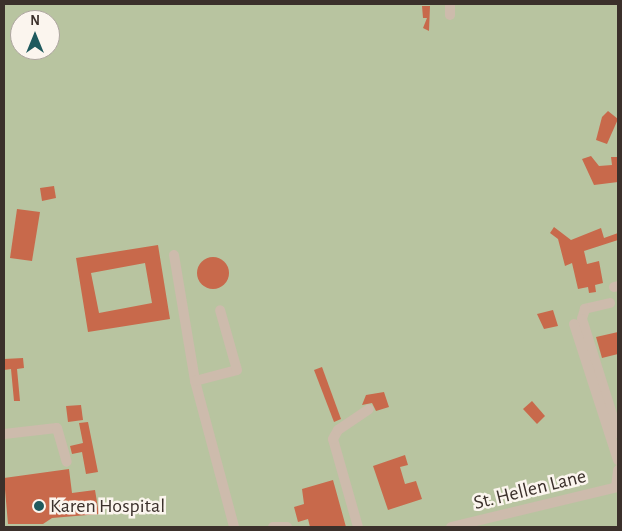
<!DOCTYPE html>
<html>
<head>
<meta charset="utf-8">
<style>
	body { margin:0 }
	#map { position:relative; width:622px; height:531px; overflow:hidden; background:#f4ebe1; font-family:"Alegreya Sans",sans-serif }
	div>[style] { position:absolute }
	.green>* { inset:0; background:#b8c4a0 }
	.building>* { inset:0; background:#c8694b }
	.round { border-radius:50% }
	.minor>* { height:10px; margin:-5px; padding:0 5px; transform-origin:5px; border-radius:5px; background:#cdbbac }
	.dots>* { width:14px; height:14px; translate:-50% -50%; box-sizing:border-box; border:2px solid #fbf5ee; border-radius:50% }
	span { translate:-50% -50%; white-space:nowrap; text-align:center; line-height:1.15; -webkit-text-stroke:5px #fbf5ee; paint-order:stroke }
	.street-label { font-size:20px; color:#3b302b }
	.poi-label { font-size:20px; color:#3b302b }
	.left { translate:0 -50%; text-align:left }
	.frame { position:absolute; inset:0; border:5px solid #3b302b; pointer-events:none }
	.north { position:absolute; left:10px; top:10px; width:50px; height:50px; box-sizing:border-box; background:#fbf5ee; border:1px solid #aea6a0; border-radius:50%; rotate:0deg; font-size:14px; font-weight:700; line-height:20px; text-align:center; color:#3b302b }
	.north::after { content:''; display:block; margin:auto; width:18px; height:22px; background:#1f5a5e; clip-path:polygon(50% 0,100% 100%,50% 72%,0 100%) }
</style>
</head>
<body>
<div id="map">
	<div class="green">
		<div style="clip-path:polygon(evenodd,4px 4px,618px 4px,618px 527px,4px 527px,4px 4px,20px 20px,50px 20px,50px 50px,20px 50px,20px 20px)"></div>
	</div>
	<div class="building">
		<div style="clip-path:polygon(422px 6px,430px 6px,429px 31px,423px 28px,427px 18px,423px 18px)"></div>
		<div style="clip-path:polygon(608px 111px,618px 119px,607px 144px,596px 140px,602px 117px)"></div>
		<div style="clip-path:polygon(591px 156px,599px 166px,612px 165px,611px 157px,618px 157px,618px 182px,594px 185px,582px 159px)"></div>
		<div style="clip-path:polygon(54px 186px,56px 198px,42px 201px,40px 188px)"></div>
		<div style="clip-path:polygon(17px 209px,40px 212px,32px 261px,10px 258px)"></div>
		<div style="clip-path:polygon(554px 227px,571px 240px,601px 228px,604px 238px,618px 233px,618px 240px,584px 251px,587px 264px,599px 261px,603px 283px,595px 285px,596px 292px,589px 293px,588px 287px,578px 289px,572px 263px,565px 266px,558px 239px,550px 233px)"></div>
		<div style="clip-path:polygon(evenodd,158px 245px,170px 319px,88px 332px,76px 258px,158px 245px,145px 263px,152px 303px,99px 313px,91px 273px,145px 263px)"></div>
		<div class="round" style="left:197px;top:257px;width:32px;height:32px"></div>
		<div style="clip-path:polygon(553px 310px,558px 326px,544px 329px,537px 314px)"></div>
		<div style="clip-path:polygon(618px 332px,618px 354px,602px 358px,596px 337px)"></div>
		<div style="clip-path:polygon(23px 358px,24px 368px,17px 369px,20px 401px,14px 401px,11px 369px,4px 370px,4px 359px)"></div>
		<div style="clip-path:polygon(322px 367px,341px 419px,334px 422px,314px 370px)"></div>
		<div style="clip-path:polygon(384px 392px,389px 407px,376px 411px,372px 403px,362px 405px,366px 395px)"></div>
		<div style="clip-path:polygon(532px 401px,545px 416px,537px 424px,523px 409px)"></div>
		<div style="clip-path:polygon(81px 405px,83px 420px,68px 422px,66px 406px)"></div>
		<div style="clip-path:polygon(88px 422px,98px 472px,86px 474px,82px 452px,72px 454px,70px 446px,83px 443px,79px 423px)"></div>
		<div style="clip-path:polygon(405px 455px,408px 465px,400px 467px,405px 484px,416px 481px,422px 499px,388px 510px,373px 466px)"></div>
		<div style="clip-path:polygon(69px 469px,72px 493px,95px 490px,99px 514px,52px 518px,43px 524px,8px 524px,4px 478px)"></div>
		<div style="clip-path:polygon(333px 480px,346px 527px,310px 527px,308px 519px,298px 522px,294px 507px,304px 504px,302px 489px)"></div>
	</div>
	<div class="minor">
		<div style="left:450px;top:15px;width:11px;rotate:-90deg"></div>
		<div style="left:174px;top:255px;width:128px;rotate:80.5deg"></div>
		<div style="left:195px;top:381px;width:151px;rotate:75deg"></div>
		<div style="left:614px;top:287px;width:4px;rotate:-14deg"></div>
		<div style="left:610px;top:303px;width:26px;rotate:167deg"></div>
		<div style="left:585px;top:309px;width:10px;rotate:107deg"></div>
		<div style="left:582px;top:319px;width:120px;rotate:72.5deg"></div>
		<div style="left:574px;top:324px;width:143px;rotate:72.1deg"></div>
		<div style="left:195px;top:381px;width:43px;rotate:-14.7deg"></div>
		<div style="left:237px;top:370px;width:62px;rotate:-105.8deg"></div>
		<div style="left:4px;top:434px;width:53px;rotate:-6.5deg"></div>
		<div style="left:57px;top:428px;width:35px;rotate:74deg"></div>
		<div style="left:616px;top:487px;width:17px;rotate:-83deg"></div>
		<div style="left:273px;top:527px;width:14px"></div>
		<div style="left:358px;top:527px;width:91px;rotate:-105.9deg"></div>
		<div style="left:333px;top:439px;width:10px;rotate:-61deg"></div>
		<div style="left:338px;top:430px;width:37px;rotate:-34deg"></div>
		<div style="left:451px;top:527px;width:172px;rotate:-13.5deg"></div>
	</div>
	<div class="dots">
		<div style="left:39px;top:506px;background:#1f5a5e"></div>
	</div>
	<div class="street-label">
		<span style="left:530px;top:490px;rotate:-14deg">St. Hellen Lane</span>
	</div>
	<div class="poi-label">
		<span class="left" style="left:50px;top:506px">Karen Hospital</span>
	</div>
	<div class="frame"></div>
	<div class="north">N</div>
</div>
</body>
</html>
